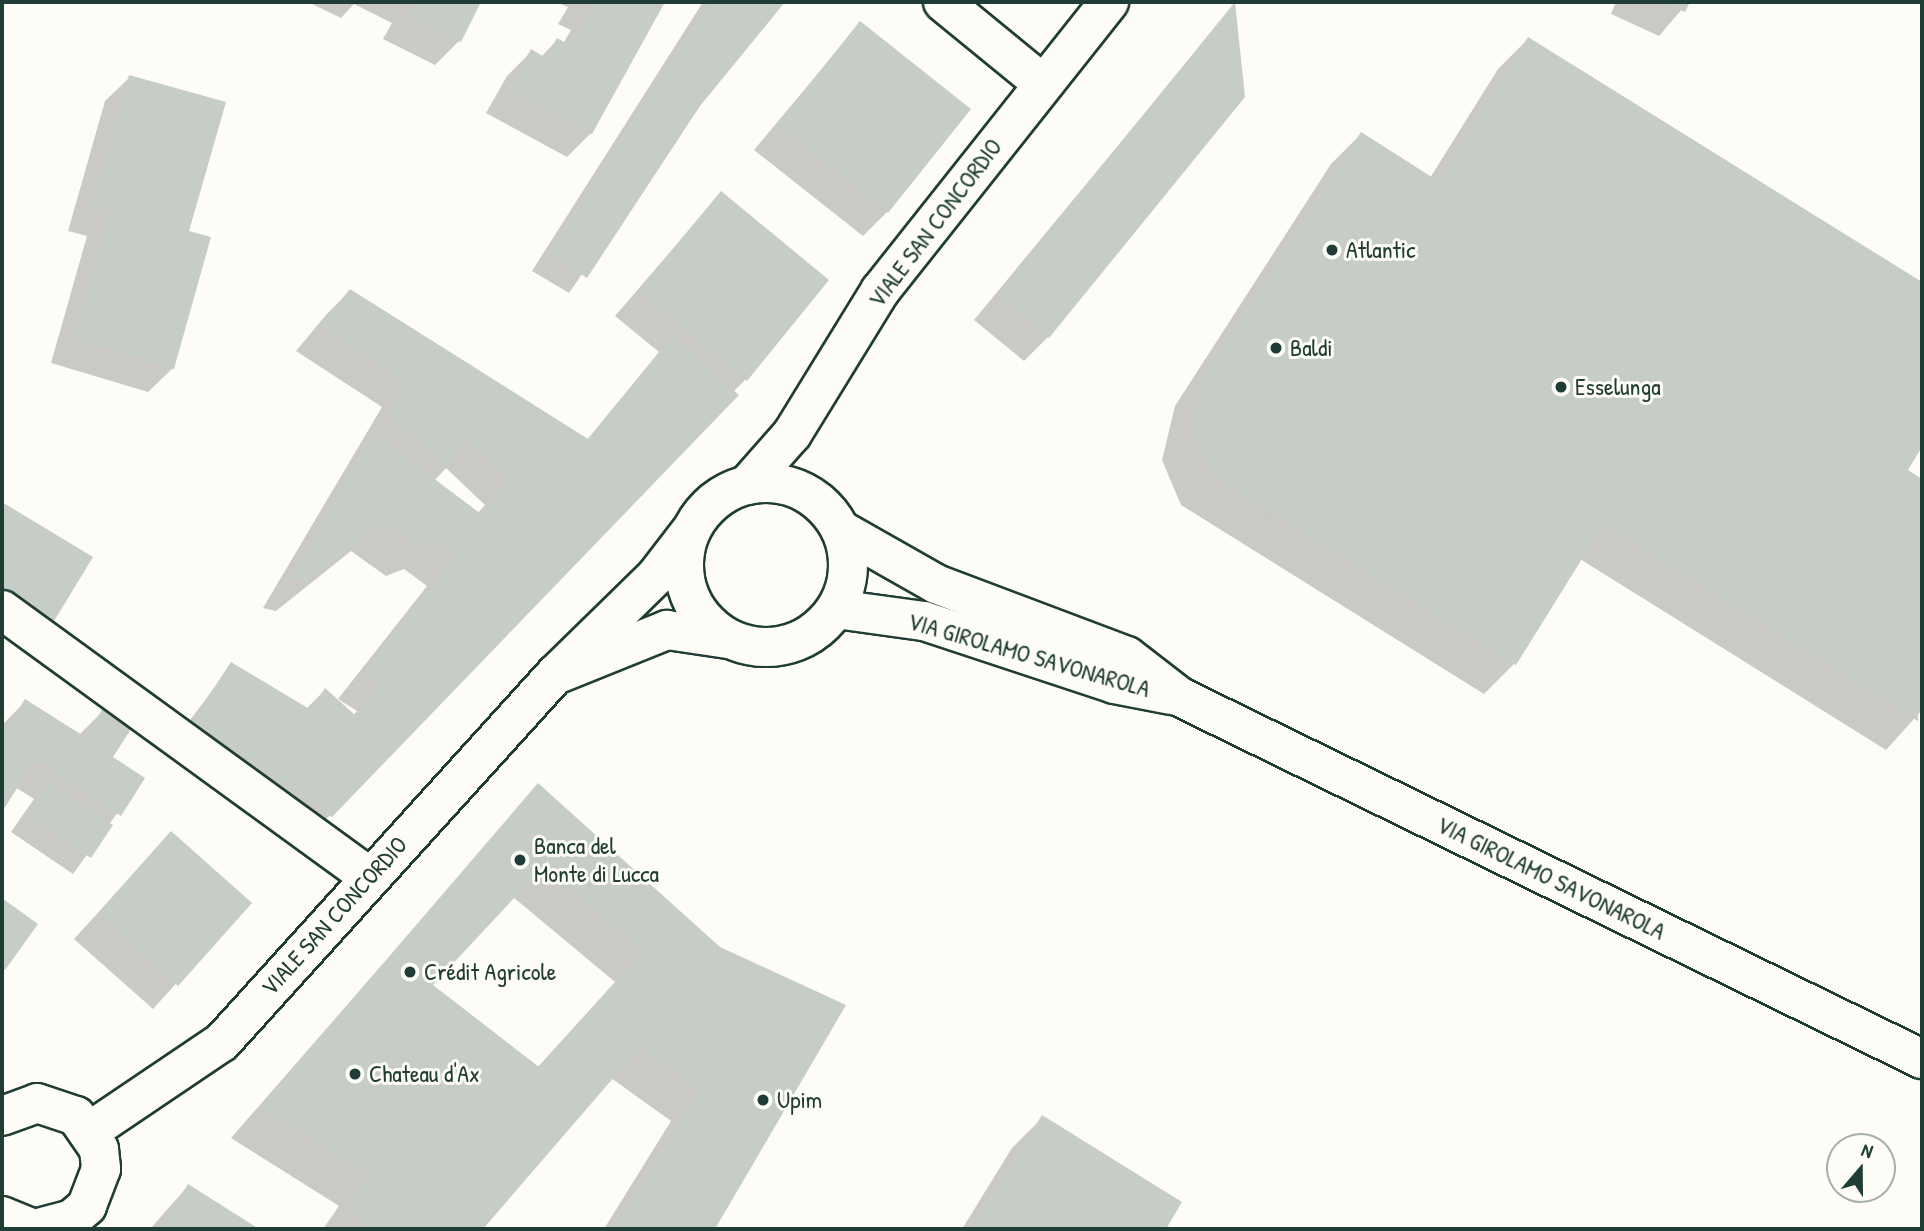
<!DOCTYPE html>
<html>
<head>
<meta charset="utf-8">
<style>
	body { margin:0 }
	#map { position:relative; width:1924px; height:1231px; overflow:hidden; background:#fdfcf7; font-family:"Patrick Hand",sans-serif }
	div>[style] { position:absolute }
	.shadow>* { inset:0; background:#0003 }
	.building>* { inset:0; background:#c6cdc7 }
	.roads { filter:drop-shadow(2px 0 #1f3d34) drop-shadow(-2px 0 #1f3d34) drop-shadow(0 2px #1f3d34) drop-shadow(0 -2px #1f3d34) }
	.minor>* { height:38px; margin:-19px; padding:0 19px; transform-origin:19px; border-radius:19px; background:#fdfcf7 }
	.minor>.ring { margin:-19px; padding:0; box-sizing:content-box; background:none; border:38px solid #fdfcf7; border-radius:50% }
	.major>* { height:38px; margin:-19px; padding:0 19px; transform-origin:19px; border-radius:19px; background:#fdfcf7 }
	.dots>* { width:19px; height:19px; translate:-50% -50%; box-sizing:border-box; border:4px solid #fdfcf7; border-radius:50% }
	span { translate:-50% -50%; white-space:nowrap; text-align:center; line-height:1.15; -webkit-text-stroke:6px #fdfcf7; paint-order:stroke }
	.street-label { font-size:24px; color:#1f3d34 }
	.poi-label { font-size:24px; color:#1f3d34 }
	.left { translate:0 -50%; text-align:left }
	.frame { position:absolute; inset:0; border:4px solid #1f3d34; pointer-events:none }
	.north { position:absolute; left:1826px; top:1133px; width:70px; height:70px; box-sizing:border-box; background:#fdfcf7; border:2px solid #a4b0a9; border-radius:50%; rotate:20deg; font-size:19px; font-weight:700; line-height:28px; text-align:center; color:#1f3d34 }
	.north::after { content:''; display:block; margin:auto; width:24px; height:32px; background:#1f3d34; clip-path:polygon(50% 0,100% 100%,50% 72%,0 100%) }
</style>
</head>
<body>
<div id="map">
	<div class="shadow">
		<div style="clip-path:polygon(308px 2px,480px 2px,459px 41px,435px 65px,383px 39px,392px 23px,354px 4px,341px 18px)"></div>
		<div style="clip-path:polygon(556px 2px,663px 2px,591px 133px,567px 157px,486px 113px,507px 76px,531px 52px,541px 57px,557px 40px,563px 44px,571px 30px,558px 24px,568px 7px)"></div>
		<div style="clip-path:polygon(703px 2px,783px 2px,699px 105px,569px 293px,532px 271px)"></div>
		<div style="clip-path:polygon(1616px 2px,1688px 2px,1659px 36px,1611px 14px)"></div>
		<div style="clip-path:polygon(1234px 5px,1048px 337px,1024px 361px,974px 320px)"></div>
		<div style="clip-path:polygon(860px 23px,887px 212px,863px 236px,754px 150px)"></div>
		<div style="clip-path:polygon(1528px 39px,1922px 284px,1922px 444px,1906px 470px,1922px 481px,1922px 710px,1886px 750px,1580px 559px,1514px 664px,1484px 694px,1181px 505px,1162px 460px,1175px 406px,1331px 164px,1361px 134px,1430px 178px,1498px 69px)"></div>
		<div style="clip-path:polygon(130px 77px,173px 368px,148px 392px,51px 363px,87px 236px,68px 231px,105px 101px)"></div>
		<div style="clip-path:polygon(evenodd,721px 193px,745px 380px,733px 392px,737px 395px,306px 840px,176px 739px,232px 664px,306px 709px,325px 690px,353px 716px,357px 711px,338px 699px,427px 586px,404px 569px,386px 576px,351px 551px,276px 611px,263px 608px,382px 407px,296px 351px,326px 315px,350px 291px,587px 440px,659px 352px,615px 316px,721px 193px,446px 468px,485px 505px,477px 514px,434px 481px,446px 468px)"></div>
		<div style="clip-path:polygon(26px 701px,79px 735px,104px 710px,110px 758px,142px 779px,73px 874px,11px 832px,34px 799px,15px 787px,2px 809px,2px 725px)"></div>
		<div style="clip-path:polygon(evenodd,539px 785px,719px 948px,844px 1006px,711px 1229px,604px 1229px,671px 1121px,611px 1078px,481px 1229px,323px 1229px,339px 1206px,231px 1138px,539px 785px,513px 897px,615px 982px,537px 1068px,430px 986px,513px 897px)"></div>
		<div style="clip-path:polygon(171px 833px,249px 903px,153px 1009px,74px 939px)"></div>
		<div style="clip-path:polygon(1042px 1118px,1180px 1203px,1164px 1229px,962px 1229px,1012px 1148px)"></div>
		<div style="clip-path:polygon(188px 1186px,255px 1229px,150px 1229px)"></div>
	</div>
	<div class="building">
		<div style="clip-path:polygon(412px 2px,481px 2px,461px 42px,406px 15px)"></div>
		<div style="clip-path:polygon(586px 2px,665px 2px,592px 134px,509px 88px,531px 49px,546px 58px,557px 38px,571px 46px,593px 6px)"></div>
		<div style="clip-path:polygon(709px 2px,785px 2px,700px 106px,587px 278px,547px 254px)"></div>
		<div style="clip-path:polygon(1235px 2px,1245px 97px,1049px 338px,997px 295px)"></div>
		<div style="clip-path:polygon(1661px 2px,1690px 2px,1685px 12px)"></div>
		<div style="clip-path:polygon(860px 21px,971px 109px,888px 213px,777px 125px)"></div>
		<div style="clip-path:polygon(1528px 37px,1922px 282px,1922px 447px,1908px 470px,1922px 479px,1918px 721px,1603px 525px,1516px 665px,1211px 475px,1191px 429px,1204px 374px,1361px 132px,1438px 181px)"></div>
		<div style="clip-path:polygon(129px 75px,226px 102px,189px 231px,211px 237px,174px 369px,74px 339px,110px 212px,91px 207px)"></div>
		<div style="clip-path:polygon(721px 191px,829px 280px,747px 381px,638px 291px)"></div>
		<div style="clip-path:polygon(350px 289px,588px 439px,674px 335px,739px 395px,332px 817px,192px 721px,231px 662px,311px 710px,325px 688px,355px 715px,380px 686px,361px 674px,455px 555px,435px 540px,417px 547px,383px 522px,308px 582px,291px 578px,372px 432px,481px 514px,509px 480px,466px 440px,448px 468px,387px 414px,405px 382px,319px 326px)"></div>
		<div style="clip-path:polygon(2px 502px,93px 557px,48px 631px,2px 604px)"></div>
		<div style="clip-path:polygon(25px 699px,85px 737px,104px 707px,133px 726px,113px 757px,145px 778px,121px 816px,35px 760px,2px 812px,2px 735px)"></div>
		<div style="clip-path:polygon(48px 782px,113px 825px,91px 858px,27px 815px)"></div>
		<div style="clip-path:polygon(evenodd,538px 783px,720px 947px,846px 1005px,715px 1229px,614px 1229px,700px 1090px,640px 1047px,483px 1229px,373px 1229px,346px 1207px,368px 1175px,260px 1107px,538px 783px,543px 867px,644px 951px,539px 1067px,433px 985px,543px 867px)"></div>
		<div style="clip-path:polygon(171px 831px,252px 903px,178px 986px,97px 914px)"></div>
		<div style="clip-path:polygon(2px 898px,38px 924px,5px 970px,2px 968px)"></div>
		<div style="clip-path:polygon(1042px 1115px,1182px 1202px,1166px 1229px,971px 1229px)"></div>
		<div style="clip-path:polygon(188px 1184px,207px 1196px,259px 1229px,159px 1229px)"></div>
	</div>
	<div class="roads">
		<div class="minor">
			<div style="left:943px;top:2px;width:128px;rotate:39.3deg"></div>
			<div class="ring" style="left:684px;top:483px;width:126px;height:126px"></div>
			<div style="left:747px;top:485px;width:68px;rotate:-48.6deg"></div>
			<div style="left:792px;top:434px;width:168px;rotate:-58.4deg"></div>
			<div style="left:880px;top:291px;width:369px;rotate:-51.6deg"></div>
			<div style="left:841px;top:530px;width:109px;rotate:29.6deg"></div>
			<div style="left:936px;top:584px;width:204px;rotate:20.7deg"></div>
			<div style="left:1127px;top:656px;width:67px;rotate:37.7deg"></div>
			<div style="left:1180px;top:697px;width:826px;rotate:26.01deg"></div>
			<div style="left:689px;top:533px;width:54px;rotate:127.5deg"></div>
			<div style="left:656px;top:576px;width:141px;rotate:135.6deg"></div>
			<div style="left:555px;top:675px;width:121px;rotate:-21.9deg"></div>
			<div style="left:667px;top:630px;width:63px;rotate:8.3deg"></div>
			<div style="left:836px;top:609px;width:89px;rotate:7.8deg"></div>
			<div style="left:924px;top:621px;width:200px;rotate:18.3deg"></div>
			<div style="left:1114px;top:684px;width:58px;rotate:10.9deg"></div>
			<div style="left:2px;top:610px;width:455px;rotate:36deg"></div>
			<div style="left:90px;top:1131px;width:159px;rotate:-34deg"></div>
			<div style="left:222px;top:1042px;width:496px;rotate:-47.8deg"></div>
		</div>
		<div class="major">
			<div style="left:2px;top:1116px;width:37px;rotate:-20deg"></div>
			<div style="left:37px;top:1103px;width:41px;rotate:18.4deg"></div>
			<div style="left:76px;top:1116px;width:40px;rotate:55.1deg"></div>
			<div style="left:99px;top:1149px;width:20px;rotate:84deg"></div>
			<div style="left:101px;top:1169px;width:40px;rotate:111deg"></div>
			<div style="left:87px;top:1206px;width:20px;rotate:139deg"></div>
			<div style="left:72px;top:1219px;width:39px;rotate:165deg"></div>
			<div style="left:34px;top:1229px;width:35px;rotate:-158deg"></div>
		</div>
	</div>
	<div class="dots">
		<div style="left:1332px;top:250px;background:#1f3d34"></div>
		<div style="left:1276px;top:348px;background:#1f3d34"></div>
		<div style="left:1561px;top:387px;background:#1f3d34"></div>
		<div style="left:520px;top:860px;background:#1f3d34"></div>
		<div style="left:410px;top:972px;background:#1f3d34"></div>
		<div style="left:355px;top:1074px;background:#1f3d34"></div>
		<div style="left:763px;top:1100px;background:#1f3d34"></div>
	</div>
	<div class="street-label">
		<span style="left:935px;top:223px;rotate:-53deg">VIALE SAN CONCORDIO</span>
		<span style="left:1029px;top:655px;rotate:16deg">VIA GIROLAMO SAVONAROLA</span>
		<span style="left:1551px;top:878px;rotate:26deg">VIA GIROLAMO SAVONAROLA</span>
		<span style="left:334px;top:916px;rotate:-48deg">VIALE SAN CONCORDIO</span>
	</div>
	<div class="poi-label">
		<span class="left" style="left:1346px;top:250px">Atlantic</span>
		<span class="left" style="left:1290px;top:348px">Baldi</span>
		<span class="left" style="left:1575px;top:387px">Esselunga</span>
		<span class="left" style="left:534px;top:860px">Banca del<br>Monte di Lucca</span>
		<span class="left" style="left:424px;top:972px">Crédit Agricole</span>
		<span class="left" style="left:369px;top:1074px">Chateau d'Ax</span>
		<span class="left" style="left:777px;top:1100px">Upim</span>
	</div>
	<div class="frame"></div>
	<div class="north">N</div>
</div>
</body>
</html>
